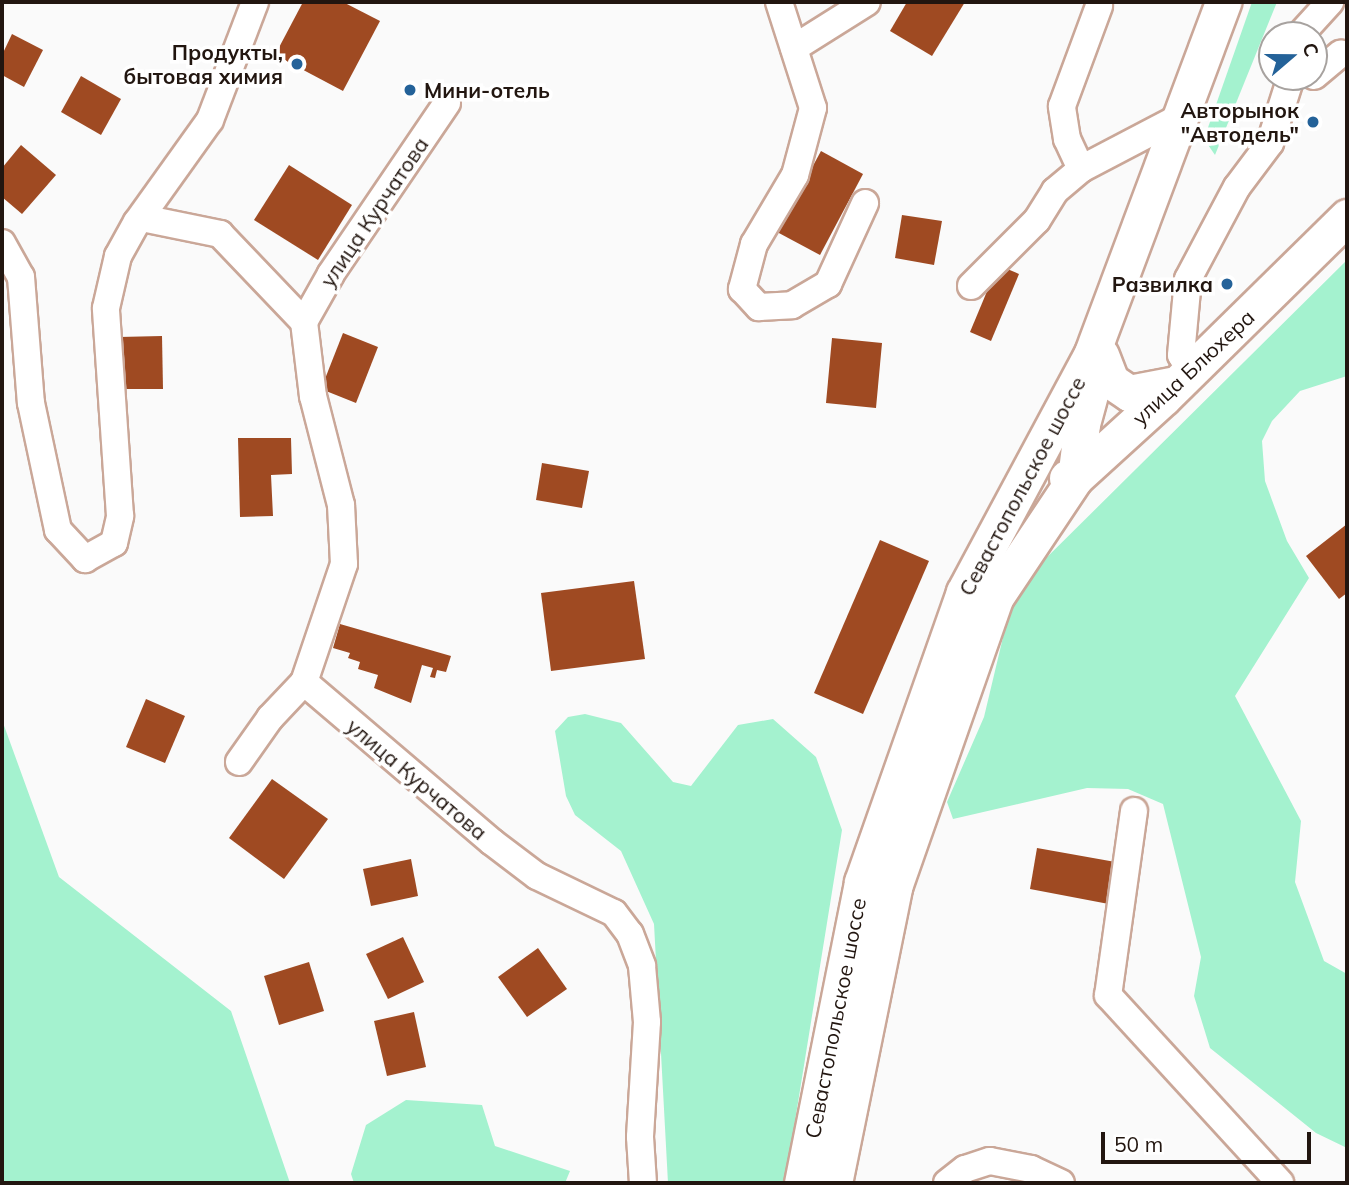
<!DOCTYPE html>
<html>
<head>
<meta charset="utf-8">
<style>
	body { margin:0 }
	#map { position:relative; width:1349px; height:1185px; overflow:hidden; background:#fafafa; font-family:Mulish,sans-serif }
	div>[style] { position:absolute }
	.green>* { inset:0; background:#a4f2cf }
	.building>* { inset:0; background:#9f4a22 }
	.roads { filter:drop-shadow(2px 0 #caa798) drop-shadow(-2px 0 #caa798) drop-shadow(0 2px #caa798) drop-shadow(0 -2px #caa798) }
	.minor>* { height:26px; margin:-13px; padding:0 13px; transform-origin:13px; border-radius:13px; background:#fff }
	.major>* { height:35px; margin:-17.5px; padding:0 17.5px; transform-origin:17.5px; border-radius:17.5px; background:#fff }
	.dots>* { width:19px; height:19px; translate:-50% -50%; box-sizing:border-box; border:4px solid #fff; border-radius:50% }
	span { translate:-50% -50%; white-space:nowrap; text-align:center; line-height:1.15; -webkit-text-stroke:7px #fff; paint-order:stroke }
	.poi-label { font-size:21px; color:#221610; font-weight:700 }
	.right { translate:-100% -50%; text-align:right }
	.left { translate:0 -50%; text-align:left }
	.street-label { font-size:21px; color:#221610 }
	.frame { position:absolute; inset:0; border:4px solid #221610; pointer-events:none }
	.north { position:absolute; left:1258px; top:21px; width:70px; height:70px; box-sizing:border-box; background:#fff; border:2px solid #a7a29f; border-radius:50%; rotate:70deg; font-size:19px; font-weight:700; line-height:28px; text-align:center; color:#221610 }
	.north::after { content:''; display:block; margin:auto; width:24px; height:32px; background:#246299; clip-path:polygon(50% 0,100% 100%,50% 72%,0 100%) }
	.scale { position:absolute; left:1101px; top:1132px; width:210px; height:32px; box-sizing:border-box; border:4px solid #221610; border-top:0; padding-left:9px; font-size:21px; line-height:24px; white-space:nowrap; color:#221610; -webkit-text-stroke:5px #fff; paint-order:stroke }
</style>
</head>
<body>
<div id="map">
	<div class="green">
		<div style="clip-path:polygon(1252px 2px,1277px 2px,1215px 155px,1204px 139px)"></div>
		<div style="clip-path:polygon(1347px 260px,1347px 376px,1300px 391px,1272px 421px,1262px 441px,1265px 481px,1287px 541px,1309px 578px,1235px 696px,1301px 821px,1295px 882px,1324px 961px,1347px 974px,1347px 1148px,1316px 1133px,1210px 1048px,1194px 996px,1201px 957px,1163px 804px,1128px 789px,1087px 788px,953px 819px,947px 802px,984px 717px,1010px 608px,1029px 575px)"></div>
		<div style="clip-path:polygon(585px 714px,621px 723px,673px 782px,691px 786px,738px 725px,773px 719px,816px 757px,842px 830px,785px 1183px,668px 1183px,654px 924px,621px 851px,575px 815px,566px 796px,555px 731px,568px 717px)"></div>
		<div style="clip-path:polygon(2px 720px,59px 877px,231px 1011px,290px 1183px,2px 1183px)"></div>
		<div style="clip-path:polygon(406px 1100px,482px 1105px,495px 1146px,570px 1171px,565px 1183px,354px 1183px,351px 1174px,366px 1125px)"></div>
	</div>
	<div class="building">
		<div style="clip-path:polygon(303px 2px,343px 2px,380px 21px,343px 91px,275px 55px)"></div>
		<div style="clip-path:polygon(907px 2px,965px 2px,932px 56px,890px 31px)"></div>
		<div style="clip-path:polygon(12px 34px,43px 50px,24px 87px,2px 75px,2px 55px)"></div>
		<div style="clip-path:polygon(81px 76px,121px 99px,101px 135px,61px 112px)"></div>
		<div style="clip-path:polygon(21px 145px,56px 175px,22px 214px,2px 197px,2px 168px)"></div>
		<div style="clip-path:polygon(821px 151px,863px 174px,820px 255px,777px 232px)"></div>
		<div style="clip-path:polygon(289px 165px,352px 205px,318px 260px,254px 220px)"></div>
		<div style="clip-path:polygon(902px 215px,942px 221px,934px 265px,895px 258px)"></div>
		<div style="clip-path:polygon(998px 265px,1019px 274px,991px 341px,970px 332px)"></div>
		<div style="clip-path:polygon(343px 333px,378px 347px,356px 403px,321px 389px)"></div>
		<div style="clip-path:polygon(162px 336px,163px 389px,120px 389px,119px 337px)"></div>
		<div style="clip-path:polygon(832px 338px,882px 343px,876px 408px,826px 403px)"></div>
		<div style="clip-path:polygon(238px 438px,291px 438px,292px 474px,271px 475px,273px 516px,240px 517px)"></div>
		<div style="clip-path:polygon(542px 463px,589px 471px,582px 508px,536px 500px)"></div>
		<div style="clip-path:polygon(1347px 524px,1347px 593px,1339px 599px,1306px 556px)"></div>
		<div style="clip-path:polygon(880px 540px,929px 561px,863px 714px,814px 693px)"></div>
		<div style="clip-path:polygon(634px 581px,645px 659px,551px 671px,541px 593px)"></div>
		<div style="clip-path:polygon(340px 624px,451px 656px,446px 672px,437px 670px,435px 678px,430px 677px,433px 668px,422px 665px,411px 703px,374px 688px,378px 675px,358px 669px,360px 662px,348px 658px,350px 653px,333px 648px)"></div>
		<div style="clip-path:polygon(146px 699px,185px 716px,165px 763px,126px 747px)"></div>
		<div style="clip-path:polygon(272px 779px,328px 819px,284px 879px,229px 838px)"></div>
		<div style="clip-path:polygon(1037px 848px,1121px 863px,1114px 905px,1030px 889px)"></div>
		<div style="clip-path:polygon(411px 859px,418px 896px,371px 906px,363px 869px)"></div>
		<div style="clip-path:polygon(403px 937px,424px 982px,388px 999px,366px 954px)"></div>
		<div style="clip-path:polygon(538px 948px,567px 989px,527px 1017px,498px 977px)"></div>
		<div style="clip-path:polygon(309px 962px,324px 1011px,279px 1025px,264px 976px)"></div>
		<div style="clip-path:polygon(414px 1012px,426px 1067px,387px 1076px,374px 1021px)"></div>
	</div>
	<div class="roads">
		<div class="minor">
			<div style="left:779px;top:2px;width:111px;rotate:72.2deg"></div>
			<div style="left:813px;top:108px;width:69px;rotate:105deg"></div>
			<div style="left:795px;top:175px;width:80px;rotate:120.7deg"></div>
			<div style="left:754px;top:244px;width:47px;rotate:104.9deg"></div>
			<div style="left:742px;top:289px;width:25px;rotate:47deg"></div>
			<div style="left:759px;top:307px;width:33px;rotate:-3deg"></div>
			<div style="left:792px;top:305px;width:42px;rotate:-30.3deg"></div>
			<div style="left:828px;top:284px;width:89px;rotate:-65.4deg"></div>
			<div style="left:1300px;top:35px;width:45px;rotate:-47.7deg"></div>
			<div style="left:794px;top:48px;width:86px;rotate:-32.2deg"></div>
			<div style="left:1314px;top:76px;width:35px;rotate:-40deg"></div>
			<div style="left:447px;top:103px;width:207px;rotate:124.2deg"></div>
			<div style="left:331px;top:274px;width:55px;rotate:119.4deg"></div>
			<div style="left:304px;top:322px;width:75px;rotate:83.1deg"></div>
			<div style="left:313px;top:396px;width:113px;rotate:75.6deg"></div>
			<div style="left:341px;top:505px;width:59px;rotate:87.1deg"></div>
			<div style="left:344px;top:564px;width:125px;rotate:108.7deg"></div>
			<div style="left:304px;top:682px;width:247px;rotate:40.4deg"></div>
			<div style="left:492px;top:842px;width:56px;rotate:37.1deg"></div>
			<div style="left:537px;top:876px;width:85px;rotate:25.7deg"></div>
			<div style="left:614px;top:913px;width:26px;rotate:53deg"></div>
			<div style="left:630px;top:934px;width:34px;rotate:69deg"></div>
			<div style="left:642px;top:966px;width:56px;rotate:84.9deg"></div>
			<div style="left:647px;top:1022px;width:115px;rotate:93.5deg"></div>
			<div style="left:640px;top:1137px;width:46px;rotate:86.3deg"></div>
			<div style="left:1081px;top:169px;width:33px;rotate:-115deg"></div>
			<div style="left:1067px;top:139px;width:33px;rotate:-99deg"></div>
			<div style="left:1062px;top:106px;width:107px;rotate:-69.7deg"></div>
			<div style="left:142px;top:218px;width:80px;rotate:11.6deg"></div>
			<div style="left:220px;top:234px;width:122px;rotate:46.3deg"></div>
			<div style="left:2px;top:243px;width:39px;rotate:61deg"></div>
			<div style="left:21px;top:277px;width:126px;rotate:85.5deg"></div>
			<div style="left:31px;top:403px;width:130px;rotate:78deg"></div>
			<div style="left:58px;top:530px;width:40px;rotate:47deg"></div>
			<div style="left:85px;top:559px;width:33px;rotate:-29deg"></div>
			<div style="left:114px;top:543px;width:28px;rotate:-77deg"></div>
			<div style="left:120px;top:516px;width:208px;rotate:-93.9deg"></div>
			<div style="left:106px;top:308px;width:53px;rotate:-77deg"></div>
			<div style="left:118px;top:256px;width:39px;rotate:-61deg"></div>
			<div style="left:137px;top:222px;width:125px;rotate:-54.4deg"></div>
			<div style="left:210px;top:120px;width:126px;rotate:-69.1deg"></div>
			<div style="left:971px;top:286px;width:93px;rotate:-45deg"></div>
			<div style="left:1037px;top:220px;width:34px;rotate:-58deg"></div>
			<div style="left:1055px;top:191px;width:34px;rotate:-40deg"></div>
			<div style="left:1081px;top:169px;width:112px;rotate:-27.7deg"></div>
			<div style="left:1190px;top:371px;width:18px;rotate:-119deg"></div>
			<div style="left:1181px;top:355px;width:76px;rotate:-84.7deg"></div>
			<div style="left:1188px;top:279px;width:104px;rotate:-62deg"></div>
			<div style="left:1237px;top:187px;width:55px;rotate:-53.1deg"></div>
			<div style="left:1270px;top:143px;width:69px;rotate:-72.3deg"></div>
			<div style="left:239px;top:762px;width:54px;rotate:-54.8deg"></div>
			<div style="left:270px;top:718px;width:50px;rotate:-46.6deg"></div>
			<div style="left:1134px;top:811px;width:186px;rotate:98deg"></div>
			<div style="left:1108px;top:995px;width:255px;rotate:47.5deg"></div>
			<div style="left:947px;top:1183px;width:23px;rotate:-38deg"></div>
			<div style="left:965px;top:1169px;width:26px;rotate:-18deg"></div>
			<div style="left:990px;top:1161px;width:42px;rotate:11deg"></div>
			<div style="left:1031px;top:1169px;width:33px;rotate:25deg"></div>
		</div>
		<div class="major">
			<div style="left:1101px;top:355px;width:28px;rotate:69deg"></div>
			<div style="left:1111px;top:381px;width:22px;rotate:34deg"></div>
			<div style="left:1129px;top:393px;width:48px;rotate:-10.8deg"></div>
			<div style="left:1067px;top:478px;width:8px"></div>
			<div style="left:1075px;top:478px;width:120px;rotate:-42.3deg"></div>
			<div style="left:1164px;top:397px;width:257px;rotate:-44.5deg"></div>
			<div style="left:802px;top:1183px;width:307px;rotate:-78.7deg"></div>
			<div style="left:862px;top:882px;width:307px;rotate:-70.6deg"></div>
			<div style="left:964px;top:592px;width:271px;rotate:-61.8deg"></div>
			<div style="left:1092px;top:353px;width:375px;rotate:-69.5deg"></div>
			<div style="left:834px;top:1183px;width:302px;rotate:-78.5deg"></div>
			<div style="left:894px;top:887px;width:306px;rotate:-70.7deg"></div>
			<div style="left:995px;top:598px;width:144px;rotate:-56.3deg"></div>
			<div style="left:1075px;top:478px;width:54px;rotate:-82.6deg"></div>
			<div style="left:1082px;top:424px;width:54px;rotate:-74.9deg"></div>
		</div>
	</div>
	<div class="dots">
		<div style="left:297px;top:64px;background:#246299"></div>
		<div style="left:410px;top:90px;background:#246299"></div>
		<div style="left:1313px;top:122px;background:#246299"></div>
		<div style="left:1227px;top:284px;background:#246299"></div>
	</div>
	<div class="poi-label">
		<span class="right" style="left:283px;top:64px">Продукты,<br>бытовая химия</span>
		<span class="left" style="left:424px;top:90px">Мини-отель</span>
		<span class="right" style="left:1299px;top:122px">Авторынок<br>"Автодель"</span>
		<span class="right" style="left:1213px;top:284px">Развилка</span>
	</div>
	<div class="street-label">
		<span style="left:374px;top:212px;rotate:-56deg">улица Курчатова</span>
		<span style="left:1193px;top:367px;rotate:-43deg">улица Блюхера</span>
		<span style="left:1022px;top:486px;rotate:-62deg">Севастопольское шоссе</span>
		<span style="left:417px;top:779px;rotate:40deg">улица Курчатова</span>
		<span style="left:835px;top:1018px;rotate:-79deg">Севастопольское шоссе</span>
	</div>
	<div class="frame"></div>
	<div class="north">С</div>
	<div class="scale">50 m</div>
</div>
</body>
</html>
